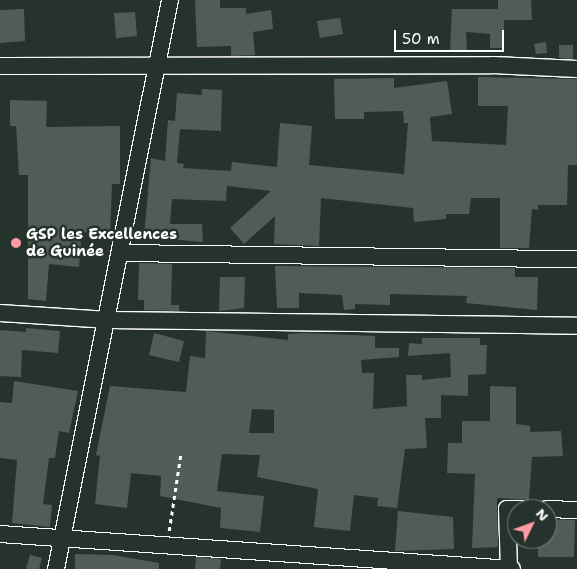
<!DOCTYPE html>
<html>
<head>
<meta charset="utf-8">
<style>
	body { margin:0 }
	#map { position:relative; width:577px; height:569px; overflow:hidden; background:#26332d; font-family:"Shantell Sans",sans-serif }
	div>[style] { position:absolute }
	.building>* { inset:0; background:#515c57 }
	.path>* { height:2.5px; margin-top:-1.25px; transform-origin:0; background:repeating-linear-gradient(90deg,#fff 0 4px,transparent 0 8px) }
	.roads { filter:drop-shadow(1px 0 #fff) drop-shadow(-1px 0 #fff) drop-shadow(0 1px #fff) drop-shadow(0 -1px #fff) }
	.minor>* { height:16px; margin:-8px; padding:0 8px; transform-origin:8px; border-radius:8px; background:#26332d }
	.dots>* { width:14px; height:14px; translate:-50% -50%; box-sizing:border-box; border:2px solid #26332d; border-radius:50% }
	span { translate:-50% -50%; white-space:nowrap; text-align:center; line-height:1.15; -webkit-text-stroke:5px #26332d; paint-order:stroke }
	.poi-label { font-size:15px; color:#fff; font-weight:700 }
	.left { translate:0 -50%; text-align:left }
	.north { position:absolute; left:507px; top:499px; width:50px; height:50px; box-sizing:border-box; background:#26332d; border:1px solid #7d8581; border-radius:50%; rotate:48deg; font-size:14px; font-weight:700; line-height:20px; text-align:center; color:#fff }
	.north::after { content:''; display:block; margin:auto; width:18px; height:22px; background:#ff9aa2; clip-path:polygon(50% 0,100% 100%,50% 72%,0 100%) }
	.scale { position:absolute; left:394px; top:30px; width:110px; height:22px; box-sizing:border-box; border:2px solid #fff; border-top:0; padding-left:6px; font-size:15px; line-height:18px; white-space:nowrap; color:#fff; -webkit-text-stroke:4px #26332d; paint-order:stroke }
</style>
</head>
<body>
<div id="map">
	<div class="building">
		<div style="clip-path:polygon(195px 0,220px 0,220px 8px,246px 8px,246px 14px,271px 10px,273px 29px,253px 32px,255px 55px,231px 56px,231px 46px,197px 47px)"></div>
		<div style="clip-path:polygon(498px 0,531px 0,532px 20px,504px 20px,504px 48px,490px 48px,490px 34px,466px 32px,467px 51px,450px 51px,452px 9px,498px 9px)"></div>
		<div style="clip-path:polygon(24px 9px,25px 41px,0 43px,0 10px)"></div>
		<div style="clip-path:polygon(135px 12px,137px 36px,116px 38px,114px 13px)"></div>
		<div style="clip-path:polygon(340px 18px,343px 34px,320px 38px,317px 21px)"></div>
		<div style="clip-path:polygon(546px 42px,547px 53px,536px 54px,534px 44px)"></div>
		<div style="clip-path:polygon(559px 45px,573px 45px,573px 59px,559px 58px)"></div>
		<div style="clip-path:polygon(478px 77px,577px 79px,577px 165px,568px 165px,567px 205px,538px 205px,538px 210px,532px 209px,529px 248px,500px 248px,500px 198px,471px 198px,469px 214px,446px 214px,446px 219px,414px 222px,413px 208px,321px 198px,319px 246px,274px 244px,275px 216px,244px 244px,230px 228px,271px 191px,227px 186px,226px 201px,172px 199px,170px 224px,202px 224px,203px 242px,144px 237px,151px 158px,165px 161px,168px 120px,175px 121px,177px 93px,202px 95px,202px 89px,222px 90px,221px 131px,180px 129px,177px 163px,184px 164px,183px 168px,231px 171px,232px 162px,277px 167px,280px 123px,312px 126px,309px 165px,404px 174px,408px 123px,404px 123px,403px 111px,364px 112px,364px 119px,335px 119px,334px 79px,394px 78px,394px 88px,447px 81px,452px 114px,430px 117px,432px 141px,506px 145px,508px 106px,478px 106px)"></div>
		<div style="clip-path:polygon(10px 100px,47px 101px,46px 127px,120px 126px,120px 184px,112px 184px,110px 234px,82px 232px,79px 267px,49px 264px,46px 301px,28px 299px,28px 175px,19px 175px,16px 126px,10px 126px)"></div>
		<div style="clip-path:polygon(139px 263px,172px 264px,171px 305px,179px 305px,179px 311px,144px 310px,144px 300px,138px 300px)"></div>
		<div style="clip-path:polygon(275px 266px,515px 268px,515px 277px,538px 277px,537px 310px,466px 303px,467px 296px,390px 294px,390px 305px,355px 304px,355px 309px,344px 310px,342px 295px,299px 293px,299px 308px,277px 308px)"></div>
		<div style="clip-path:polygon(220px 277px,245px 277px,244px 308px,219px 311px)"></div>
		<div style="clip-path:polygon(26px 328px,60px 331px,58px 353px,22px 350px,21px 377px,0 376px,0 330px,26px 332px)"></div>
		<div style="clip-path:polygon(evenodd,206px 331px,288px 340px,288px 334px,305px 333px,375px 336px,375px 348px,399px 348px,399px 357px,361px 360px,362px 373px,374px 373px,373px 409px,407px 406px,406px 375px,422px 375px,422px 380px,451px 377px,450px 353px,408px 356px,409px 343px,422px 344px,422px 338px,480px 338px,480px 345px,487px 345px,486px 374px,468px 375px,468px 396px,441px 395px,441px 418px,425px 418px,427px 448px,405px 449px,397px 508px,377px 506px,378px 498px,354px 495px,350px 531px,314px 527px,318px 489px,257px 477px,260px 455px,222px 454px,217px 491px,264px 496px,260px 532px,220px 528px,221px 508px,160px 496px,161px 476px,131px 473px,127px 508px,95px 504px,100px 456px,96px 455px,110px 386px,186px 392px,190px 356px,205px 358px,206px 331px,252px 409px,274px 410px,274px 433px,249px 433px,252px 409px)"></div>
		<div style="clip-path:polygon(154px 333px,184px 341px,179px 362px,149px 355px)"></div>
		<div style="clip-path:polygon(14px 381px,78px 391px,69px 433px,59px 431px,55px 458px,49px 458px,43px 504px,52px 505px,50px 527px,12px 523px,17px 460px,0 458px,0 402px,12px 403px)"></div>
		<div style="clip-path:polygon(490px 386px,516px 387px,516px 424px,530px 426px,530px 432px,561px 431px,563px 456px,532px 457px,529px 500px,497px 498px,498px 547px,472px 548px,475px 474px,447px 473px,448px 443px,462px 443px,462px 421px,490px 421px)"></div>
		<div style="clip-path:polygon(398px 511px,453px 517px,454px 549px,395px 551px)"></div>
		<div style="clip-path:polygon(547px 519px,575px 520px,574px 557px,538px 557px,538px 539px,547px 539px)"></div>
		<div style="clip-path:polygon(75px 554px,113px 555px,159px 563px,159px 569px,75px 569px)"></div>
		<div style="clip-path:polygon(30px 555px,42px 558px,39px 569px,26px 569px)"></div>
		<div style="clip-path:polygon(196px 557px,221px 559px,220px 569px,195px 569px)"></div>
	</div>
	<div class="path">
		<div style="left:169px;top:531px;width:80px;rotate:-81.4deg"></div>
	</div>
	<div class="roads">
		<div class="minor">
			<div style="left:0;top:66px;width:493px;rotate:-0.1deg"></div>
			<div style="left:493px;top:65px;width:84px;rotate:2.7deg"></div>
			<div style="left:122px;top:253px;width:455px;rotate:0.8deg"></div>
			<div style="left:0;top:313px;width:109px;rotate:3.7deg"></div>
			<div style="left:109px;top:320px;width:468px;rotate:0.7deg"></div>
			<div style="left:547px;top:509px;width:30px;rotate:2deg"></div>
			<div style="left:0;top:534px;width:513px;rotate:3.91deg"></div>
			<div style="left:56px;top:569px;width:580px;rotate:-78.67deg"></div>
			<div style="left:509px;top:569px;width:60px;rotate:-91.9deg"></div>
			<div style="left:507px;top:509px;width:14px"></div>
		</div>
	</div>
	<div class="dots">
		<div style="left:16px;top:243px;background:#ff9aa2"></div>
	</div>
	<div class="poi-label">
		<span class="left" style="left:26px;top:243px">GSP les Excellences<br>de Guinée</span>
	</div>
	<div class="north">N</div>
	<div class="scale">50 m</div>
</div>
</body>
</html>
